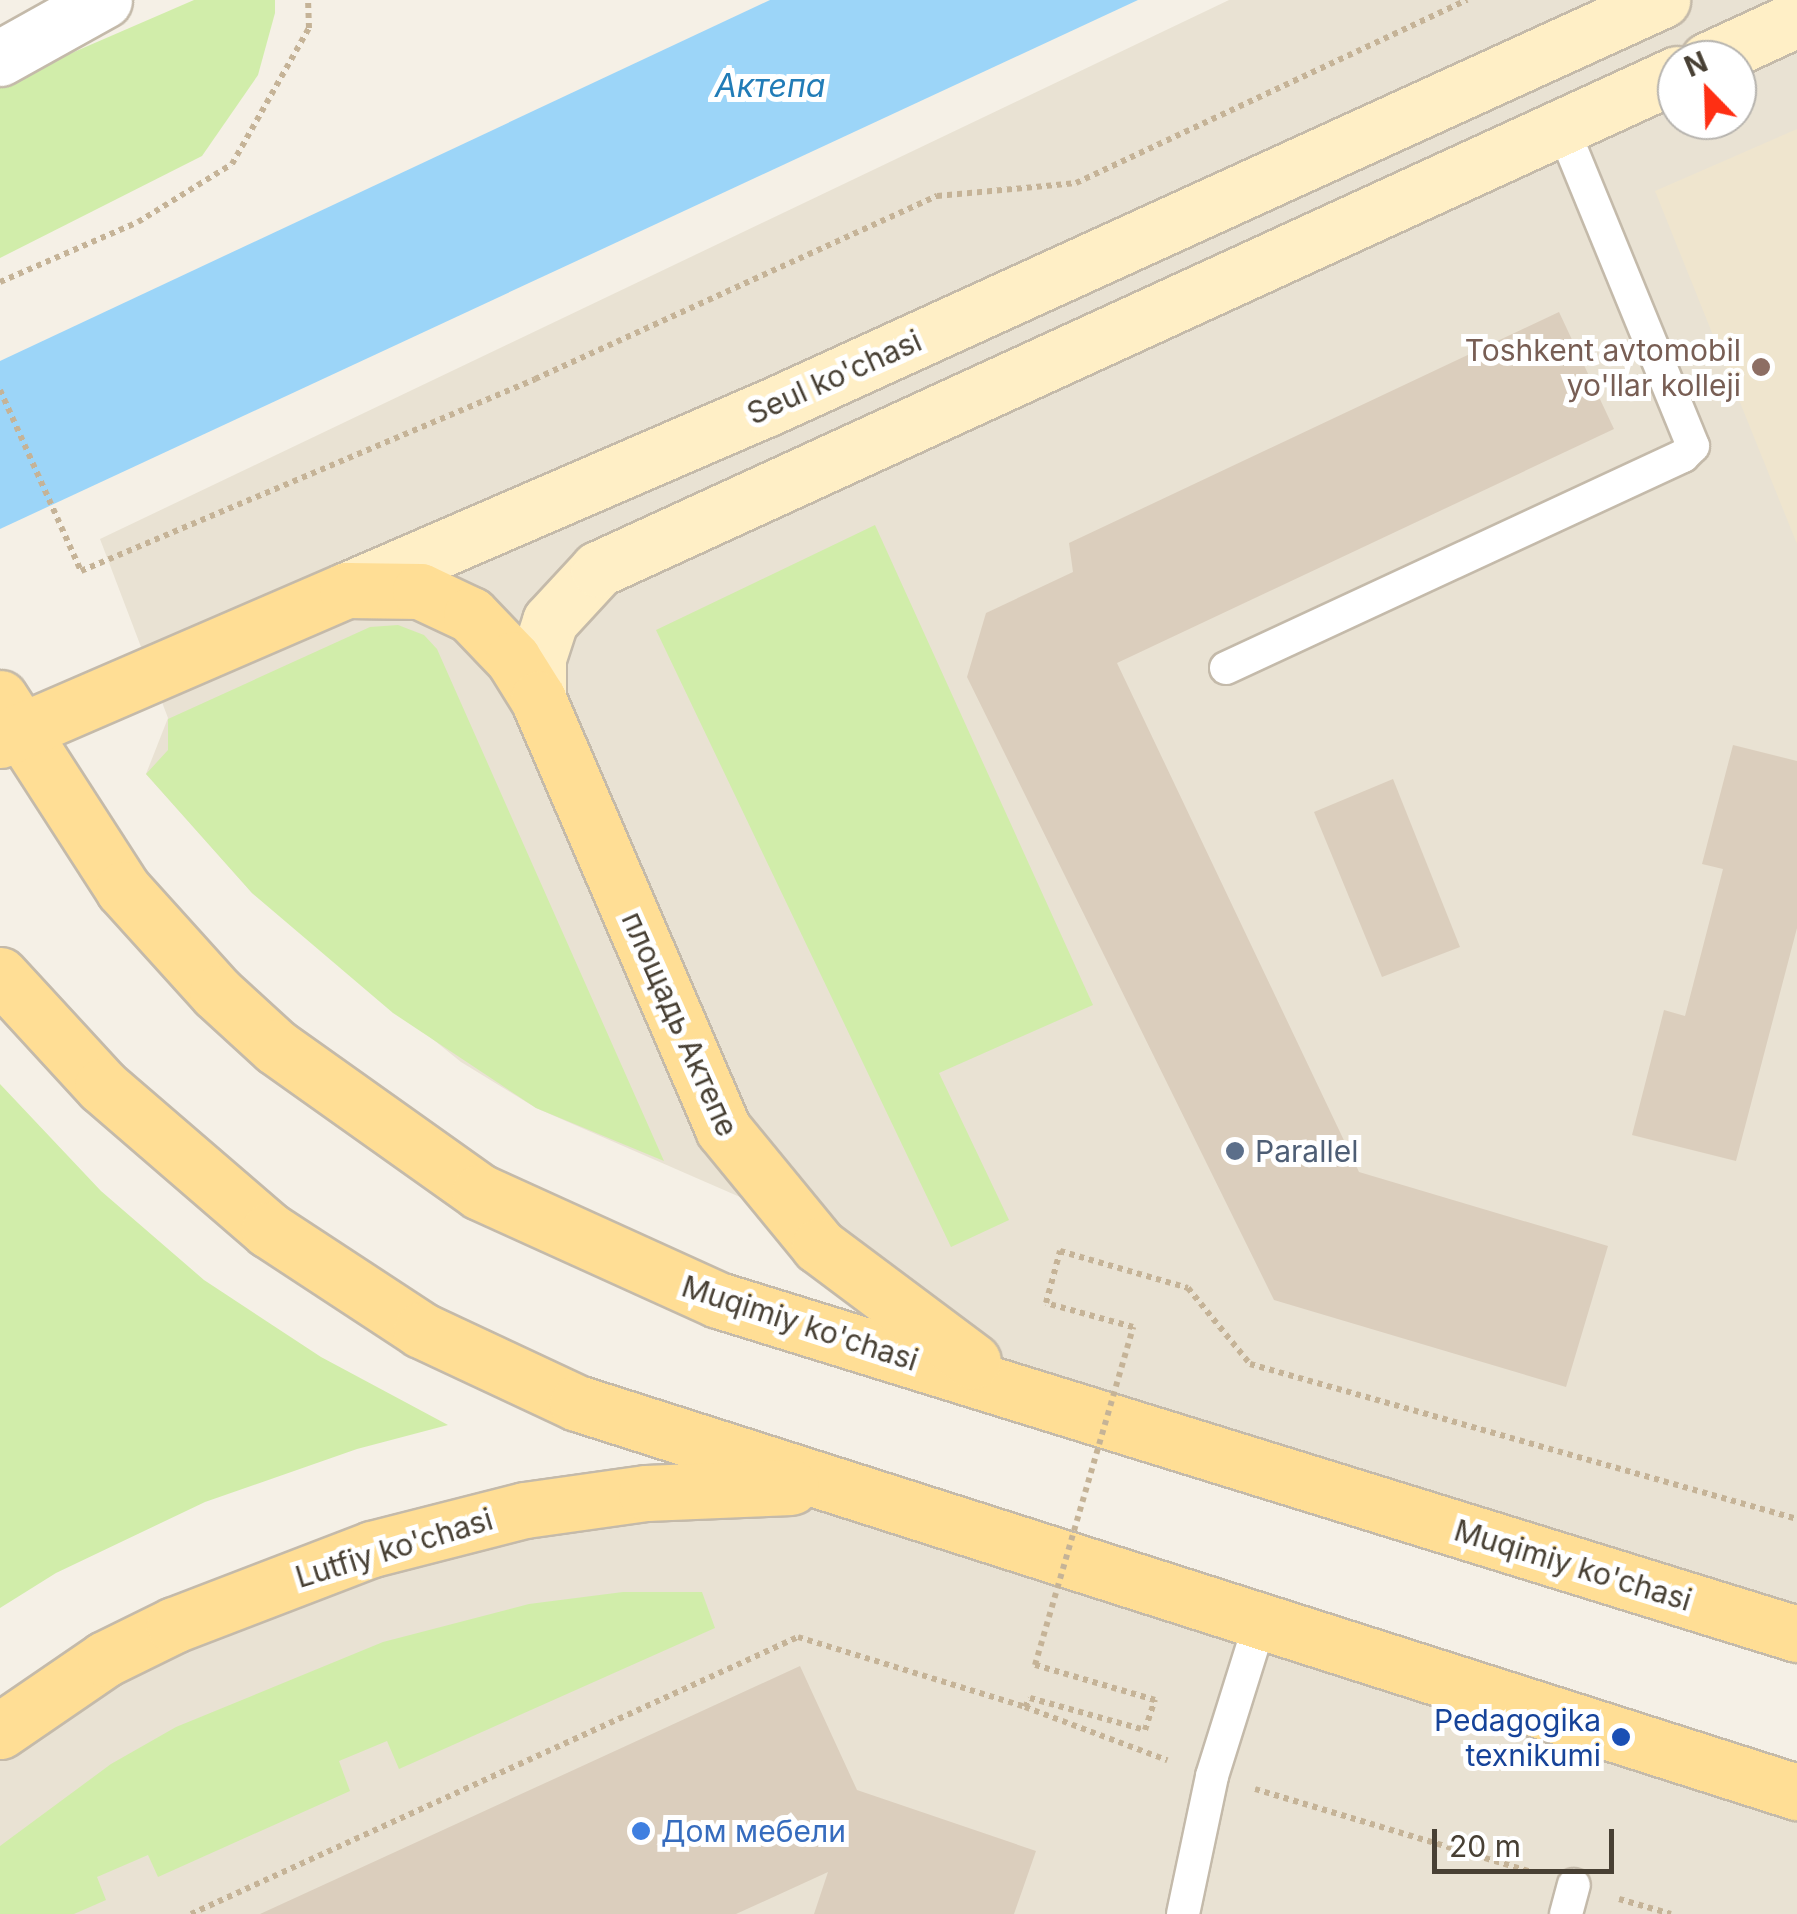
<!DOCTYPE html>
<html>
<head>
<meta charset="utf-8">
<style>
	body { margin:0 }
	#map { position:relative; width:1797px; height:1914px; overflow:hidden; background:#f5f0e6; font-family:Inter,sans-serif }
	div>[style] { position:absolute }
	.residential>* { inset:0; background:#e9e2d3 }
	.education>* { inset:0; background:#efe5ce }
	.green>* { inset:0; background:#d1edaa }
	.water>* { inset:0; background:#9cd5f8 }
	.building>* { inset:0; background:#dbcebd }
	.path>* { height:6px; margin-top:-3px; transform-origin:0; background:repeating-linear-gradient(90deg,#c5b397 0 5px,transparent 0 10px) }
	.roads { filter:drop-shadow(2px 0 #c4baaa) drop-shadow(-2px 0 #c4baaa) drop-shadow(0 2px #c4baaa) drop-shadow(0 -2px #c4baaa) }
	.lane>* { height:32px; margin:-16px; padding:0 16px; transform-origin:16px; border-radius:16px; background:#fff }
	.street>* { height:55px; margin:-27.5px; padding:0 27.5px; transform-origin:27.5px; border-radius:27.5px; background:#fff }
	.secondary>* { height:55px; margin:-27.5px; padding:0 27.5px; transform-origin:27.5px; border-radius:27.5px; background:#ffefc6 }
	.primary>* { height:55px; margin:-27.5px; padding:0 27.5px; transform-origin:27.5px; border-radius:27.5px; background:#ffde95 }
	.path-bridge>* { height:6px; margin-top:-3px; transform-origin:0; background:repeating-linear-gradient(90deg,#c5b397 0 5px,transparent 0 10px) }
	.dots>* { width:28px; height:28px; translate:-50% -50%; box-sizing:border-box; border:5px solid #fff; border-radius:50% }
	span { translate:-50% -50%; white-space:nowrap; text-align:center; line-height:1.15; -webkit-text-stroke:10px #fff; paint-order:stroke }
	.education-label { font-size:30px; color:#785e54 }
	.right { translate:-100% -50%; text-align:right }
	.street-label { font-size:30px; color:#484034 }
	.service-label { font-size:30px; color:#4e5e75 }
	.left { translate:0 -50%; text-align:left }
	.transit-label { font-size:30px; color:#164399 }
	.shop-label { font-size:30px; color:#366cbe }
	.water-label { font-size:32px; color:#217cb7; font-style:italic }
	.north { position:absolute; left:1657px; top:40px; width:100px; height:100px; box-sizing:border-box; background:#fff; border:2px solid #b6b3ae; border-radius:50%; rotate:337deg; font-size:28px; font-weight:700; line-height:40px; text-align:center; color:#484034 }
	.north::after { content:''; display:block; margin:auto; width:35px; height:45px; background:#ff2f13; clip-path:polygon(50% 0,100% 100%,50% 72%,0 100%) }
	.scale { position:absolute; left:1432px; top:1829px; width:182px; height:45px; box-sizing:border-box; border:5px solid #484034; border-top:0; padding-left:12px; font-size:30px; line-height:35px; white-space:nowrap; color:#484034; -webkit-text-stroke:8px #fff; paint-order:stroke }
</style>
</head>
<body>
<div id="map">
	<div class="residential">
		<div style="clip-path:polygon(evenodd,1229px 0,1797px 0,1797px 1634px,1040px 1400px,795px 1221px,536px 1108px,461px 1062px,252px 893px,146px 774px,168px 718px,100px 539px,1229px 0,1677px 60px,1737px 60px,1737px 120px,1677px 120px,1677px 60px)"></div>
		<div style="clip-path:polygon(824px 1486px,1797px 1792px,1797px 1914px,0 1914px,0 1731px,372px 1549px)"></div>
	</div>
	<div class="education">
		<div style="clip-path:polygon(1797px 129px,1797px 544px,1655px 191px)"></div>
	</div>
	<div class="green">
		<div style="clip-path:polygon(194px 0,275px 0,275px 13px,258px 75px,202px 156px,0 258px,0 84px)"></div>
		<div style="clip-path:polygon(875px 525px,1093px 1005px,939px 1073px,1009px 1220px,951px 1247px,656px 630px)"></div>
		<div style="clip-path:polygon(398px 625px,424px 635px,437px 649px,664px 1161px,536px 1108px,393px 1013px,252px 893px,146px 774px,168px 750px,168px 719px,370px 627px)"></div>
		<div style="clip-path:polygon(0 1084px,101px 1191px,204px 1280px,321px 1357px,448px 1425px,357px 1449px,205px 1502px,56px 1573px,0 1608px)"></div>
		<div style="clip-path:polygon(623px 1592px,702px 1592px,715px 1628px,399px 1769px,387px 1741px,339px 1761px,350px 1791px,158px 1877px,148px 1855px,97px 1877px,106px 1900px,74px 1914px,0 1914px,0 1846px,111px 1764px,176px 1727px,383px 1642px,529px 1604px)"></div>
	</div>
	<div class="water">
		<div style="clip-path:polygon(770px 0,1138px 0,0 529px,0 361px)"></div>
	</div>
	<div class="building">
		<div style="clip-path:polygon(1559px 312px,1614px 429px,1117px 663px,1359px 1172px,1608px 1246px,1566px 1387px,1274px 1300px,967px 677px,986px 613px,1073px 572px,1069px 543px)"></div>
		<div style="clip-path:polygon(1733px 745px,1797px 761px,1797px 928px,1736px 1161px,1632px 1135px,1664px 1010px,1685px 1016px,1723px 869px,1702px 864px)"></div>
		<div style="clip-path:polygon(1393px 779px,1460px 947px,1382px 977px,1314px 812px)"></div>
		<div style="clip-path:polygon(800px 1666px,857px 1790px,1036px 1851px,1014px 1914px,814px 1914px,828px 1872px,736px 1914px,260px 1914px)"></div>
	</div>
	<div class="path">
		<div style="left:0;top:282px;width:150px;rotate:-23.5deg"></div>
		<div style="left:138px;top:222px;width:110px;rotate:-31.7deg"></div>
		<div style="left:232px;top:164px;width:156px;rotate:-60.5deg"></div>
		<div style="left:309px;top:28px;width:28px;rotate:-92deg"></div>
		<div style="left:0;top:390px;width:198px;rotate:65.9deg"></div>
		<div style="left:81px;top:571px;width:493px;rotate:-22.9deg"></div>
		<div style="left:535px;top:379px;width:442px;rotate:-24.5deg"></div>
		<div style="left:937px;top:196px;width:140px;rotate:-5.3deg"></div>
		<div style="left:1076px;top:183px;width:432px;rotate:-25.1deg"></div>
		<div style="left:1133px;top:1327px;width:90px;rotate:-164.6deg"></div>
		<div style="left:1046px;top:1303px;width:54px;rotate:-74.9deg"></div>
		<div style="left:1060px;top:1251px;width:133px;rotate:16.1deg"></div>
		<div style="left:1188px;top:1288px;width:98px;rotate:50.8deg"></div>
		<div style="left:1250px;top:1364px;width:569px;rotate:15.82deg"></div>
		<div style="left:1025px;top:1707px;width:10px;rotate:-61deg"></div>
		<div style="left:1030px;top:1698px;width:119px;rotate:15.5deg"></div>
		<div style="left:1145px;top:1730px;width:32px;rotate:-72deg"></div>
		<div style="left:1155px;top:1700px;width:125px;rotate:-163.7deg"></div>
		<div style="left:1255px;top:1789px;width:288px;rotate:16.7deg"></div>
		<div style="left:1619px;top:1899px;width:54px;rotate:16.1deg"></div>
		<div style="left:191px;top:1914px;width:667px;rotate:-24.53deg"></div>
		<div style="left:798px;top:1637px;width:238px;rotate:17.1deg"></div>
		<div style="left:1025px;top:1707px;width:152px;rotate:20.5deg"></div>
	</div>
	<div class="roads">
		<div class="lane">
			<div style="left:1226px;top:668px;width:504px;rotate:-24.89deg"></div>
			<div style="left:1683px;top:456px;width:14px;rotate:-45deg"></div>
			<div style="left:1693px;top:446px;width:345px;rotate:-112.3deg"></div>
			<div style="left:1183px;top:1914px;width:141px;rotate:-78.1deg"></div>
			<div style="left:1212px;top:1776px;width:160px;rotate:-72.6deg"></div>
			<div style="left:1566px;top:1914px;width:30px;rotate:-75deg"></div>
		</div>
		<div class="street">
			<div style="left:0;top:58px;width:119px;rotate:-29.1deg"></div>
		</div>
		<div class="secondary">
			<div style="left:1708px;top:60px;width:98px;rotate:-24.7deg"></div>
			<div style="left:347px;top:590px;width:459px;rotate:-23.4deg"></div>
			<div style="left:768px;top:408px;width:983px;rotate:-24.53deg"></div>
			<div style="left:538px;top:699px;width:41px;rotate:-90deg"></div>
			<div style="left:538px;top:658px;width:39px;rotate:-72deg"></div>
			<div style="left:550px;top:621px;width:71px;rotate:-47.3deg"></div>
			<div style="left:598px;top:569px;width:1187px;rotate:-24.64deg"></div>
		</div>
		<div class="primary">
			<div style="left:0;top:698px;width:227px;rotate:57.2deg"></div>
			<div style="left:123px;top:889px;width:140px;rotate:47.9deg"></div>
			<div style="left:217px;top:993px;width:80px;rotate:42.5deg"></div>
			<div style="left:276px;top:1047px;width:250px;rotate:35.4deg"></div>
			<div style="left:480px;top:1192px;width:261px;rotate:24.4deg"></div>
			<div style="left:718px;top:1300px;width:1130px;rotate:17.2deg"></div>
			<div style="left:0;top:740px;width:378px;rotate:-23.4deg"></div>
			<div style="left:347px;top:590px;width:73px;rotate:0.8deg"></div>
			<div style="left:420px;top:591px;width:56px;rotate:25.2deg"></div>
			<div style="left:471px;top:615px;width:61px;rotate:46.3deg"></div>
			<div style="left:513px;top:659px;width:47px;rotate:58deg"></div>
			<div style="left:538px;top:699px;width:468px;rotate:66.7deg"></div>
			<div style="left:723px;top:1129px;width:151px;rotate:50.6deg"></div>
			<div style="left:819px;top:1246px;width:192px;rotate:36.8deg"></div>
			<div style="left:0;top:975px;width:151px;rotate:47.4deg"></div>
			<div style="left:102px;top:1086px;width:221px;rotate:40.8deg"></div>
			<div style="left:269px;top:1230px;width:182px;rotate:33.3deg"></div>
			<div style="left:421px;top:1330px;width:172px;rotate:25.1deg"></div>
			<div style="left:577px;top:1403px;width:1281px;rotate:17.69deg"></div>
			<div style="left:0;top:1731px;width:127px;rotate:-34.4deg"></div>
			<div style="left:105px;top:1659px;width:77px;rotate:-26.2deg"></div>
			<div style="left:174px;top:1625px;width:212px;rotate:-21deg"></div>
			<div style="left:372px;top:1549px;width:158px;rotate:-14.3deg"></div>
			<div style="left:525px;top:1510px;width:122px;rotate:-8deg"></div>
			<div style="left:646px;top:1493px;width:145px;rotate:-2.4deg"></div>
		</div>
	</div>
	<div class="path-bridge">
		<div style="left:1035px;top:1665px;width:352px;rotate:-73.8deg"></div>
	</div>
	<div class="dots">
		<div style="left:1761px;top:367px;background:#8d6e63"></div>
		<div style="left:1235px;top:1151px;background:#5c6f8a"></div>
		<div style="left:1621px;top:1737px;background:#1a4fb4"></div>
		<div style="left:641px;top:1831px;background:#3f7fe0"></div>
	</div>
	<div class="education-label">
		<span class="right" style="left:1741px;top:367px">Toshkent avtomobil<br>yo'llar kolleji</span>
	</div>
	<div class="street-label">
		<span style="left:834px;top:377px;rotate:-24deg">Seul ko'chasi</span>
		<span style="left:680px;top:1024px;rotate:66deg">площадь Актепе</span>
		<span style="left:800px;top:1323px;rotate:18deg">Muqimiy ko'chasi</span>
		<span style="left:394px;top:1548px;rotate:-17deg">Lutfiy ko'chasi</span>
		<span style="left:1573px;top:1565px;rotate:17deg">Muqimiy ko'chasi</span>
	</div>
	<div class="service-label">
		<span class="left" style="left:1255px;top:1151px">Parallel</span>
	</div>
	<div class="transit-label">
		<span class="right" style="left:1601px;top:1737px">Pedagogika<br>texnikumi</span>
	</div>
	<div class="shop-label">
		<span class="left" style="left:661px;top:1831px">Дом мебели</span>
	</div>
	<div class="water-label">
		<span style="left:770px;top:86px">Актепа</span>
	</div>
	<div class="north">N</div>
	<div class="scale">20 m</div>
</div>
</body>
</html>
